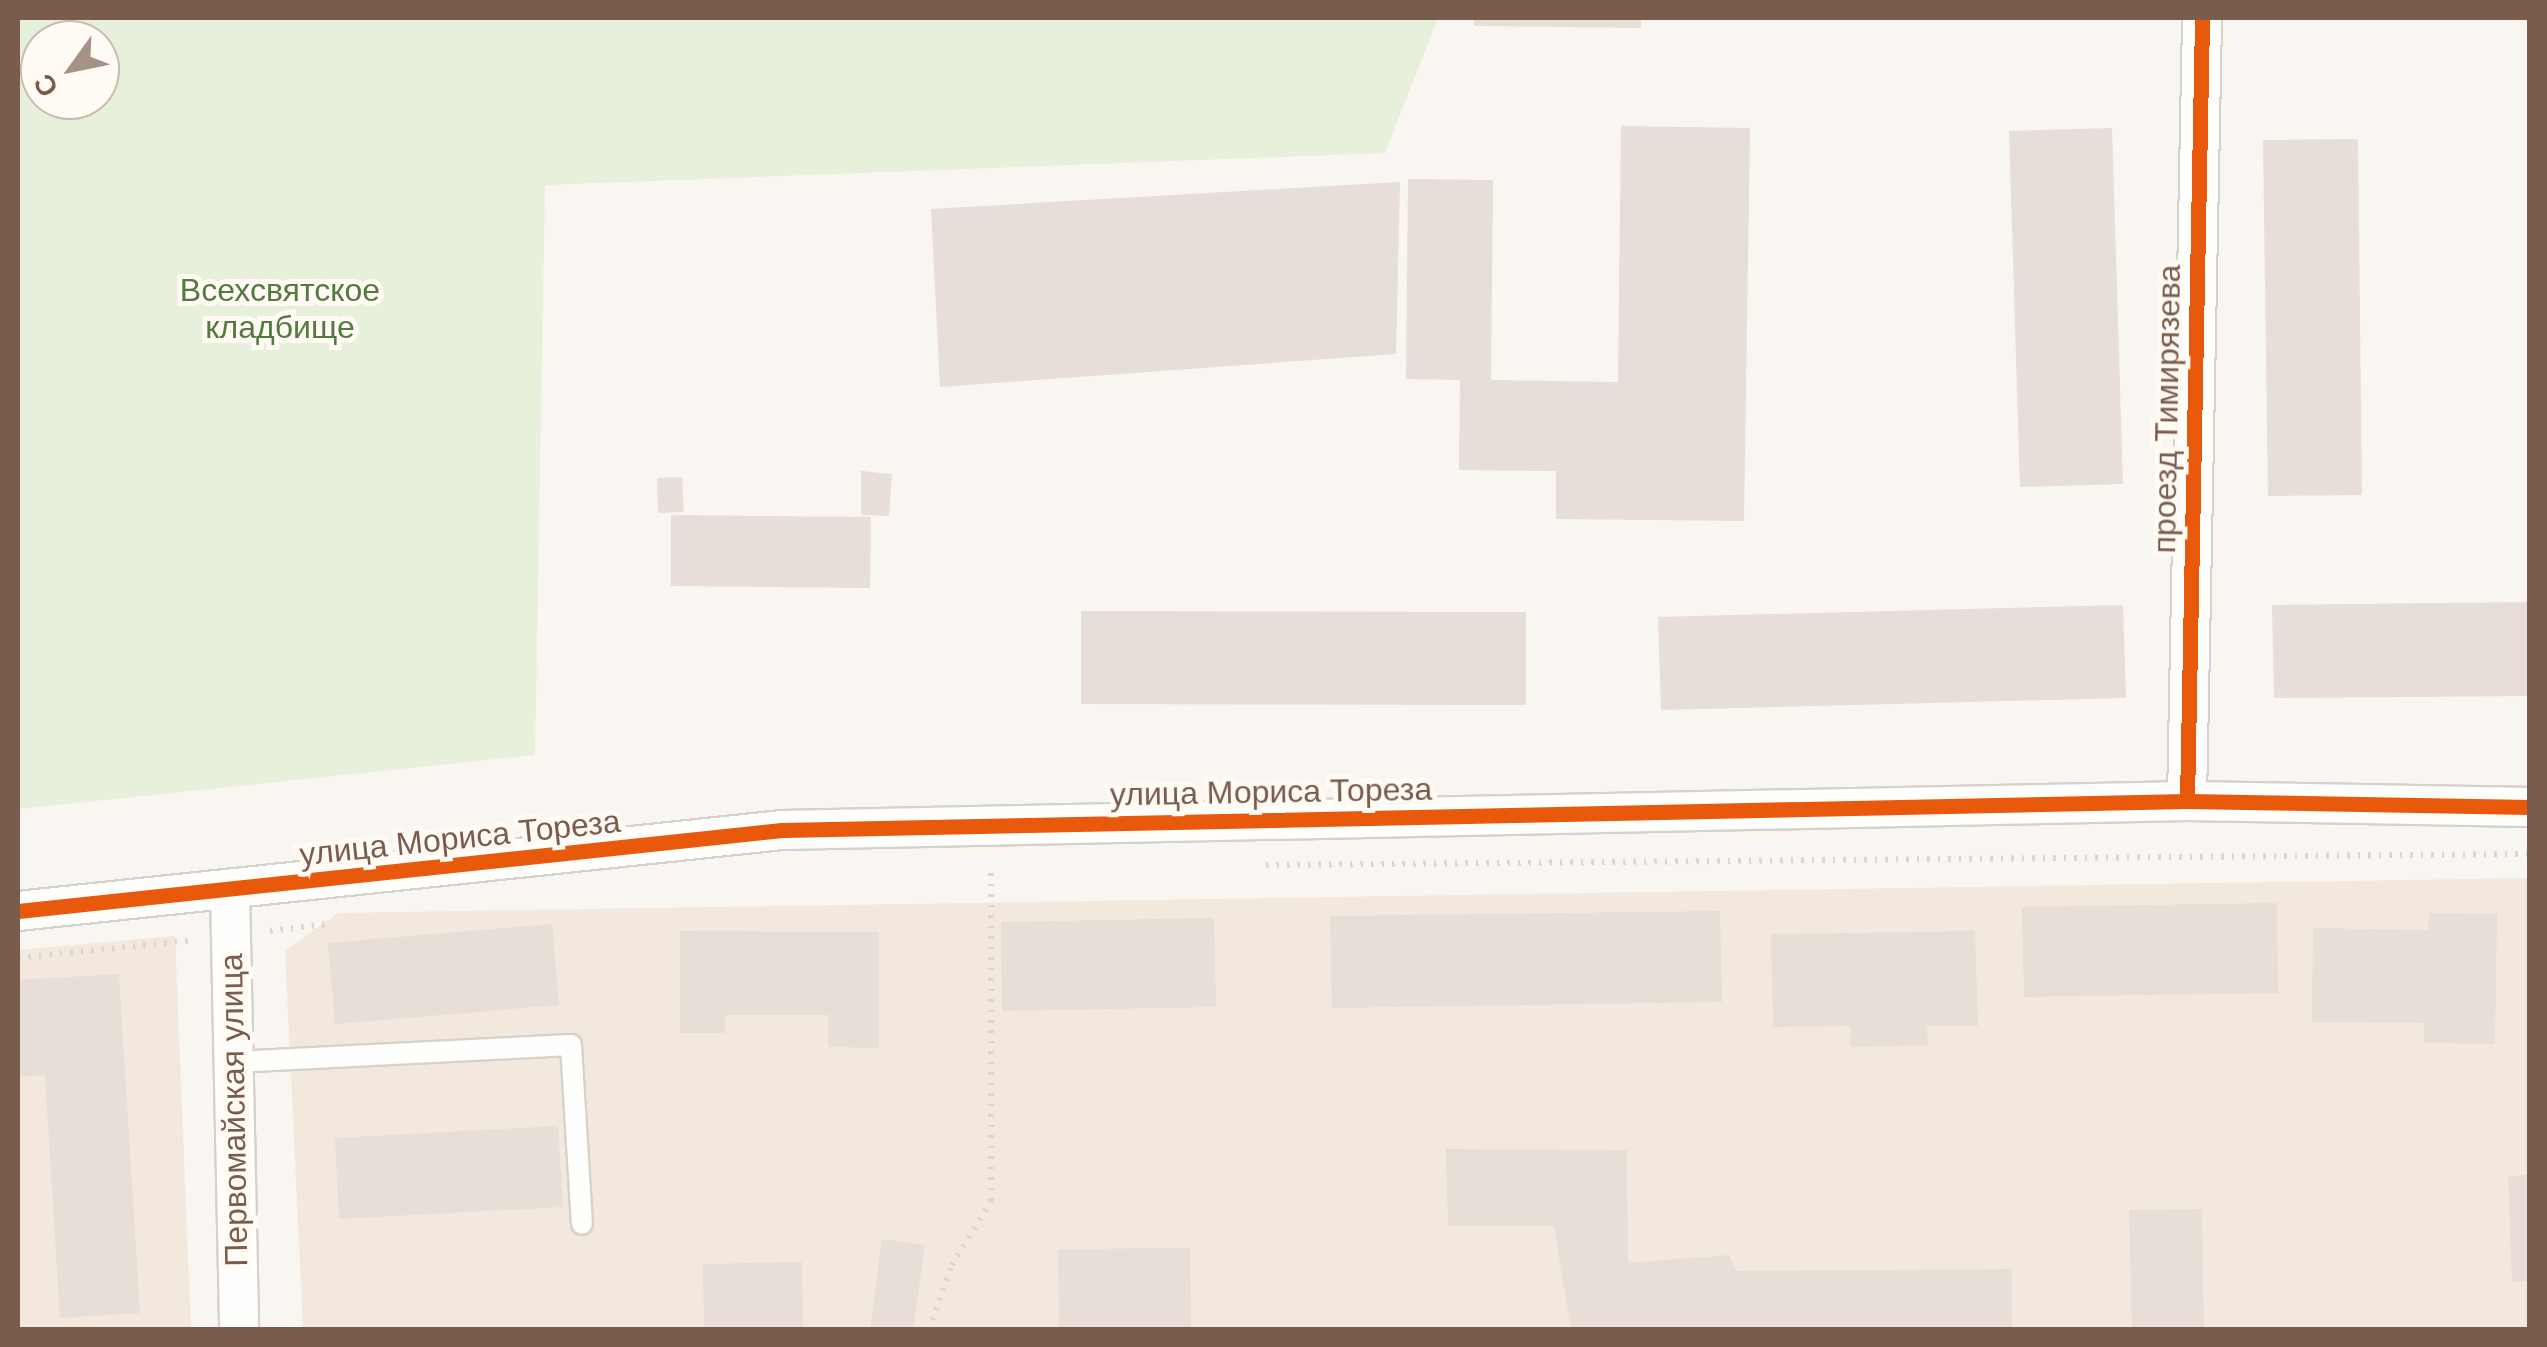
<!DOCTYPE html>
<html>
<head>
<meta charset="utf-8">
<style>
	body { margin:0 }
	#map { position:relative; width:2547px; height:1347px; overflow:hidden; background:#f9f5f0; font-family:Helvetica,sans-serif }
	div>[style] { position:absolute }
	.residential>* { inset:0; background:#f2e8de }
	.green>* { inset:0; background:#e7f0db }
	.building>* { inset:0; background:#e6ded7 }
	.path>* { height:6px; margin-top:-3px; transform-origin:0; background:repeating-linear-gradient(90deg,#dcd5d0 0 2.5px,transparent 0 10.5px) }
	.roads { filter:drop-shadow(2px 0 #d7d1cb) drop-shadow(-2px 0 #d7d1cb) drop-shadow(0 2px #d7d1cb) drop-shadow(0 -2px #d7d1cb) }
	.lane>* { height:20px; margin:-10px; padding:0 10px; transform-origin:10px; border-radius:10px; background:#fefefd }
	.street>* { height:38px; margin:-19px; padding:0 19px; transform-origin:19px; border-radius:19px; background:#fefefd }
	.cycleway>* { height:15px; margin:-7.5px; padding:0 7.5px; transform-origin:7.5px; border-radius:7.5px; background:#e8590c }
	span { translate:-50% -50%; white-space:nowrap; text-align:center; line-height:1.15; -webkit-text-stroke:10px #fffaf3; paint-order:stroke }
	.park-label { font-size:32px; color:#537a41 }
	.street-label { font-size:32px; color:#7a5c4d }
	.frame { position:absolute; inset:0; border:20px solid #7a5c4d; pointer-events:none }
	.north { position:absolute; left:20px; top:20px; width:100px; height:100px; box-sizing:border-box; background:#fffaf3; border:2px solid #cabbb1; border-radius:50%; rotate:237deg; font-size:28px; font-weight:700; line-height:40px; text-align:center; color:#7a5c4d }
	.north::after { content:''; display:block; margin:auto; width:35px; height:45px; background:#a69286; clip-path:polygon(50% 0,100% 100%,50% 72%,0 100%) }
</style>
</head>
<body>
<div id="map">
	<div class="residential">
		<div style="clip-path:polygon(2529px 878px,2529px 1329px,303px 1329px,285px 951px,338px 913px)"></div>
		<div style="clip-path:polygon(175px 936px,191px 1329px,18px 1330px,18px 950px)"></div>
	</div>
	<div class="green">
		<div style="clip-path:polygon(evenodd,18px 18px,1438px 18px,1385px 153px,545px 185px,535px 755px,18px 809px,18px 18px,40px 40px,100px 40px,100px 100px,40px 100px,40px 40px)"></div>
	</div>
	<div class="building">
		<div style="clip-path:polygon(1474px 18px,1641px 18px,1641px 28px,1474px 26px)"></div>
		<div style="clip-path:polygon(1621px 126px,1750px 128px,1744px 521px,1556px 519px,1556px 471px,1459px 470px,1460px 380px,1406px 379px,1408px 179px,1493px 180px,1491px 380px,1618px 382px)"></div>
		<div style="clip-path:polygon(2112px 128px,2123px 484px,2020px 487px,2009px 131px)"></div>
		<div style="clip-path:polygon(2358px 139px,2362px 495px,2268px 496px,2263px 140px)"></div>
		<div style="clip-path:polygon(1400px 182px,1396px 354px,940px 387px,931px 209px)"></div>
		<div style="clip-path:polygon(861px 471px,892px 474px,889px 516px,861px 515px)"></div>
		<div style="clip-path:polygon(682px 477px,684px 512px,658px 513px,657px 478px)"></div>
		<div style="clip-path:polygon(671px 515px,871px 517px,870px 588px,671px 586px)"></div>
		<div style="clip-path:polygon(2530px 602px,2530px 696px,2274px 698px,2272px 605px)"></div>
		<div style="clip-path:polygon(2123px 605px,2126px 698px,1661px 710px,1658px 617px)"></div>
		<div style="clip-path:polygon(1081px 611px,1526px 612px,1526px 705px,1081px 704px)"></div>
		<div style="clip-path:polygon(2277px 903px,2278px 993px,2024px 997px,2022px 907px)"></div>
		<div style="clip-path:polygon(1720px 911px,1722px 1002px,1332px 1008px,1330px 916px)"></div>
		<div style="clip-path:polygon(2429px 913px,2497px 914px,2495px 1044px,2424px 1043px,2424px 1023px,2312px 1022px,2313px 928px,2428px 930px)"></div>
		<div style="clip-path:polygon(1214px 918px,1216px 1007px,1002px 1011px,1001px 922px)"></div>
		<div style="clip-path:polygon(552px 924px,559px 1005px,335px 1024px,328px 943px)"></div>
		<div style="clip-path:polygon(680px 931px,879px 932px,879px 1048px,828px 1047px,828px 1015px,725px 1015px,725px 1033px,680px 1033px)"></div>
		<div style="clip-path:polygon(1975px 931px,1978px 1026px,1927px 1026px,1928px 1045px,1851px 1047px,1850px 1026px,1773px 1027px,1771px 934px)"></div>
		<div style="clip-path:polygon(119px 974px,140px 1313px,60px 1318px,45px 1075px,18px 1077px,18px 980px)"></div>
		<div style="clip-path:polygon(558px 1126px,563px 1207px,339px 1219px,335px 1138px)"></div>
		<div style="clip-path:polygon(1446px 1149px,1627px 1150px,1628px 1263px,1729px 1255px,1736px 1271px,2012px 1269px,2012px 1330px,1571px 1330px,1554px 1226px,1448px 1226px)"></div>
		<div style="clip-path:polygon(2530px 1175px,2530px 1281px,2512px 1282px,2508px 1176px)"></div>
		<div style="clip-path:polygon(2202px 1209px,2204px 1330px,2132px 1330px,2129px 1210px)"></div>
		<div style="clip-path:polygon(882px 1239px,925px 1245px,913px 1330px,870px 1330px)"></div>
		<div style="clip-path:polygon(1190px 1248px,1191px 1330px,1059px 1330px,1058px 1249px)"></div>
		<div style="clip-path:polygon(802px 1262px,803px 1330px,704px 1330px,703px 1264px)"></div>
	</div>
	<div class="path">
		<div style="left:1266px;top:865px;width:1264px;rotate:-0.5deg"></div>
		<div style="left:270px;top:931px;width:57px;rotate:-7deg"></div>
		<div style="left:18px;top:958px;width:176px;rotate:-5.9deg"></div>
		<div style="left:929px;top:1330px;width:69px;rotate:-70.5deg"></div>
		<div style="left:952px;top:1265px;width:75px;rotate:-58.6deg"></div>
		<div style="left:991px;top:1201px;width:333px;rotate:-90deg"></div>
	</div>
	<div class="roads">
		<div class="lane">
			<div style="left:234px;top:1062px;width:337px;rotate:-2.9deg"></div>
			<div style="left:571px;top:1045px;width:179px;rotate:86.5deg"></div>
		</div>
		<div class="street">
			<div style="left:2187px;top:801px;width:783px;rotate:-88.9deg"></div>
			<div style="left:230px;top:891px;width:439px;rotate:88.8deg"></div>
			<div style="left:18px;top:911px;width:768px;rotate:-6.05deg"></div>
			<div style="left:782px;top:830px;width:1405px;rotate:-1.18deg"></div>
			<div style="left:2187px;top:801px;width:343px;rotate:1deg"></div>
		</div>
	</div>
	<div class="cycleway">
		<div style="left:2187px;top:801px;width:783px;rotate:-88.9deg"></div>
		<div style="left:18px;top:911px;width:768px;rotate:-6.05deg"></div>
		<div style="left:782px;top:830px;width:1405px;rotate:-1.18deg"></div>
		<div style="left:2187px;top:801px;width:343px;rotate:1deg"></div>
	</div>
	<div class="park-label">
		<span style="left:280px;top:309px">Всехсвятское<br>кладбище</span>
	</div>
	<div class="street-label">
		<span style="left:2167px;top:409px;rotate:-89deg">проезд Тимирязева</span>
		<span style="left:1271px;top:792px;rotate:-1deg">улица Мориса Тореза</span>
		<span style="left:460px;top:838px;rotate:-6deg">улица Мориса Тореза</span>
		<span style="left:234px;top:1110px;rotate:-91deg">Первомайская улица</span>
	</div>
	<div class="frame"></div>
	<div class="north">С</div>
</div>
</body>
</html>
